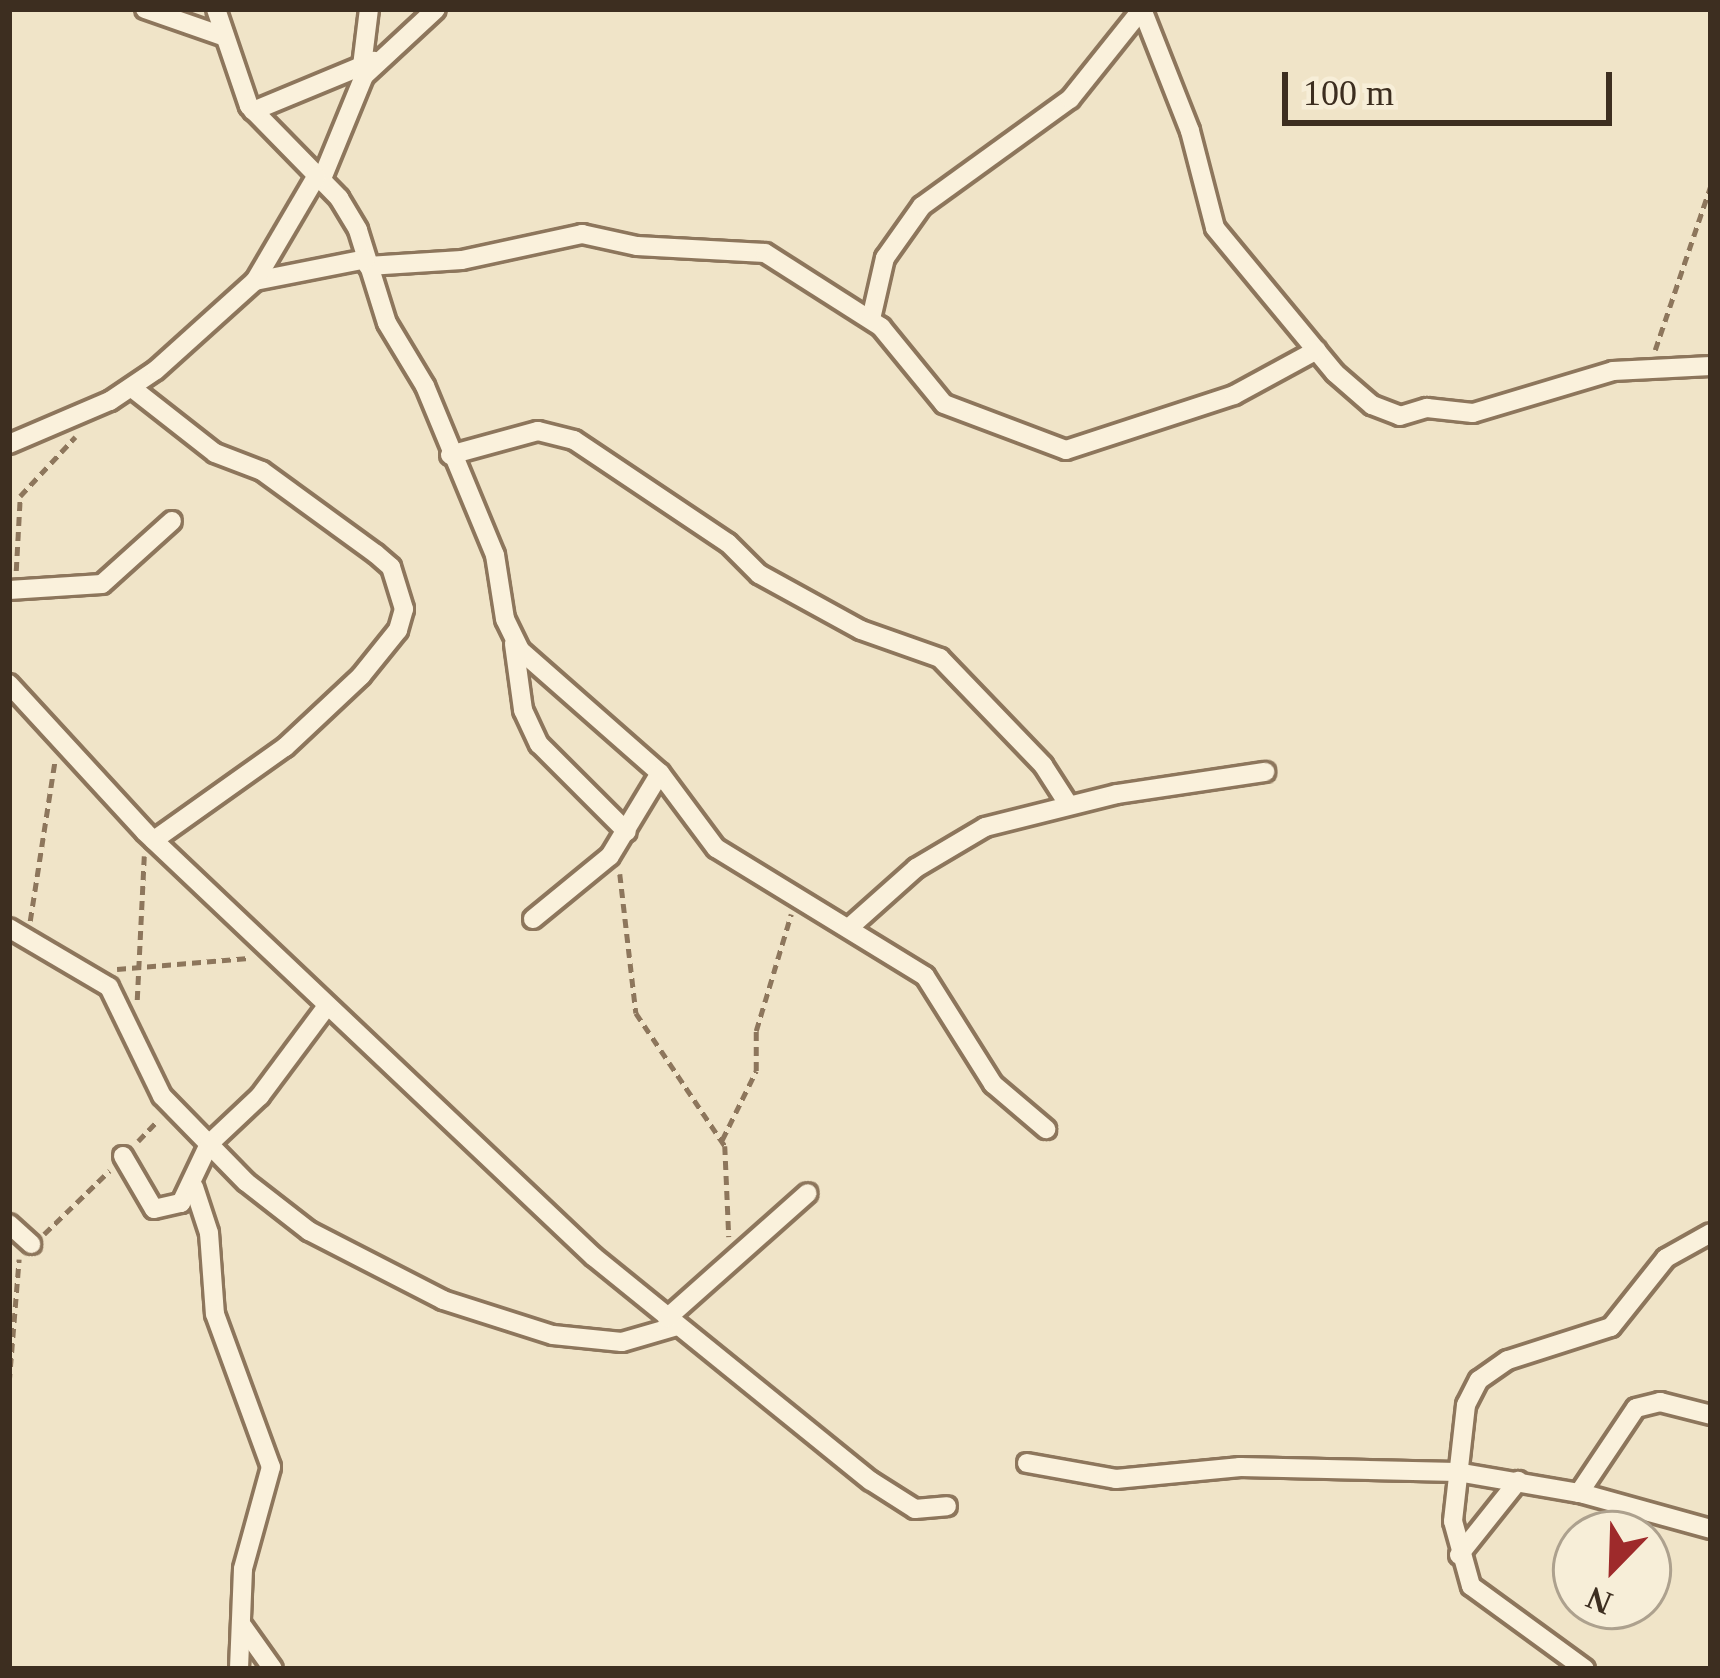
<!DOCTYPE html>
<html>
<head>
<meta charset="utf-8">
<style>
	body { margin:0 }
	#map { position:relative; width:1720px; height:1678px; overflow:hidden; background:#f0e4c8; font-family:"Times New Roman",serif }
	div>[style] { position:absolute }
	.path>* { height:4.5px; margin-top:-2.25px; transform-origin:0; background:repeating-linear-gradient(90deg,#8d765c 0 9px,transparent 0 15px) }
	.roads { filter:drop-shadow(3px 0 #8d765c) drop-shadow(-3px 0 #8d765c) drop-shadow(0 3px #8d765c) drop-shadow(0 -3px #8d765c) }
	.minor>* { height:18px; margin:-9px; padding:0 9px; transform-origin:9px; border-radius:9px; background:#faf1dc }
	span { translate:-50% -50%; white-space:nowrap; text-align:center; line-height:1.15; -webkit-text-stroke:9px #f7eed8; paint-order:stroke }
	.frame { position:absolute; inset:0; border:12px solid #3d2e20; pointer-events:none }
	.north { position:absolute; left:1552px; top:1510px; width:120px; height:120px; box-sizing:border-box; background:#f7eed8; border:3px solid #ada18e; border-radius:50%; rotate:203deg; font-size:33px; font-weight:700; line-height:48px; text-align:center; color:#3d2e20 }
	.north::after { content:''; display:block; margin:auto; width:42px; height:54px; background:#9e2a2b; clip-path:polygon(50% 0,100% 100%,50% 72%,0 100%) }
	.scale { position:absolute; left:1282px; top:72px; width:330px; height:54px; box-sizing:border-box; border:6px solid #3d2e20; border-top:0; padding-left:15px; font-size:36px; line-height:42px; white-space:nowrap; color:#3d2e20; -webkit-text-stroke:9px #f7eed8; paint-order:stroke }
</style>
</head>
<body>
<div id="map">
	<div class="path">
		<div style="left:1655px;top:350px;width:174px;rotate:-71.3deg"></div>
		<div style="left:16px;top:571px;width:75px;rotate:-86.9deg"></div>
		<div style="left:20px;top:496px;width:81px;rotate:-47deg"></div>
		<div style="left:620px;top:874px;width:140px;rotate:83.4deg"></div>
		<div style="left:636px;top:1013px;width:160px;rotate:56.2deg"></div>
		<div style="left:725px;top:1146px;width:91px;rotate:87.5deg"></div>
		<div style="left:30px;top:921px;width:163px;rotate:-81.2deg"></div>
		<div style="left:117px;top:969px;width:132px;rotate:-4.8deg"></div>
		<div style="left:137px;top:1000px;width:144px;rotate:-87.2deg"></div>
		<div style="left:722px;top:1140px;width:77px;rotate:-63.8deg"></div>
		<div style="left:756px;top:1071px;width:40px;rotate:-90deg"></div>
		<div style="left:756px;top:1031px;width:122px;rotate:-73.3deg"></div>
		<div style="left:138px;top:1141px;width:30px;rotate:-46deg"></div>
		<div style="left:44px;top:1234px;width:91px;rotate:-44.1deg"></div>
		<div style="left:9px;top:1382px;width:123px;rotate:-85.4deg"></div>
	</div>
	<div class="roads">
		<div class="minor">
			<div style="left:145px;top:9px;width:82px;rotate:19.3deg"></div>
			<div style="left:216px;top:9px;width:102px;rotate:71.2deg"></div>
			<div style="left:249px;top:106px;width:129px;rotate:45.6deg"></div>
			<div style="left:339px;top:198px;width:37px;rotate:59deg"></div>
			<div style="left:358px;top:230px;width:97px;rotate:72.7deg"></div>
			<div style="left:387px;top:323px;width:74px;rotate:58.9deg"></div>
			<div style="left:425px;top:386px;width:183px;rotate:67.5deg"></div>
			<div style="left:495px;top:555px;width:65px;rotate:81.1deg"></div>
			<div style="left:505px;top:619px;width:34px;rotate:64deg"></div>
			<div style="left:520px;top:650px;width:186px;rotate:41.3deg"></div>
			<div style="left:660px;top:773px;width:94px;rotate:53.3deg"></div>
			<div style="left:716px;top:848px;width:245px;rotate:31.5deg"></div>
			<div style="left:925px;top:976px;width:128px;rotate:57.8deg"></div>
			<div style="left:993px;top:1084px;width:70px;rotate:40.3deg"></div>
			<div style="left:1142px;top:9px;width:131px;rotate:68.5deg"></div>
			<div style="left:1190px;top:131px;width:100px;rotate:75.5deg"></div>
			<div style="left:1215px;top:228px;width:188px;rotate:50.4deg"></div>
			<div style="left:1335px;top:373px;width:49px;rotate:40.9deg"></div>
			<div style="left:1372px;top:405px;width:30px;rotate:21deg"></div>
			<div style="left:1400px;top:416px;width:28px;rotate:-17deg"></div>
			<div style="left:1427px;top:408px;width:46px;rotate:6.2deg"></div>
			<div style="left:1473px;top:413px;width:146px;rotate:-16.7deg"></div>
			<div style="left:1613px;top:371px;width:98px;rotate:-2.9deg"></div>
			<div style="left:362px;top:66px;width:57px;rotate:-83deg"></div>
			<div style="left:253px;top:111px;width:131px;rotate:-22.5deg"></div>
			<div style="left:321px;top:181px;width:113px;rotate:-67.7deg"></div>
			<div style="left:364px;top:76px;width:98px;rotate:-42.9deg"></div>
			<div style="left:368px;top:266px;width:94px;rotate:-3.7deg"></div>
			<div style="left:462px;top:260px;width:123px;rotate:-12.2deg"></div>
			<div style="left:582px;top:234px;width:56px;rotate:12.3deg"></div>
			<div style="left:637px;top:246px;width:128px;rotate:3.1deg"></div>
			<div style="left:765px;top:253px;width:138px;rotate:32.5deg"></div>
			<div style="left:881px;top:327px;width:99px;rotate:50.7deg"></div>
			<div style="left:944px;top:404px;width:130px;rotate:20.7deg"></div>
			<div style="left:1066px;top:450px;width:177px;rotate:-18.1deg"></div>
			<div style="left:1234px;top:395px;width:94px;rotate:-28.5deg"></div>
			<div style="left:255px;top:281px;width:113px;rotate:-11.2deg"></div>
			<div style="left:871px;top:319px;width:63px;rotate:-77.1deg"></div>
			<div style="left:885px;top:258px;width:64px;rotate:-54.6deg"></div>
			<div style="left:922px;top:206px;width:183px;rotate:-35.9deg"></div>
			<div style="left:1070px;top:99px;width:115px;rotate:-51.3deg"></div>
			<div style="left:132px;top:388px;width:105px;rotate:38.1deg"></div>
			<div style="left:215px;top:453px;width:50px;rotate:21deg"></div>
			<div style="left:262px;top:471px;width:141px;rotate:36.1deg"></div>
			<div style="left:376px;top:554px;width:20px;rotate:41deg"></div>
			<div style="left:391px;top:567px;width:44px;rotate:72.8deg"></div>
			<div style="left:404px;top:609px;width:22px;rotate:106deg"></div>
			<div style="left:398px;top:630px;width:59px;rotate:128.8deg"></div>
			<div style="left:361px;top:676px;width:104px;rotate:136.9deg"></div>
			<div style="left:285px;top:747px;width:161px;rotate:144.6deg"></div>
			<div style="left:9px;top:444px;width:110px;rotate:-23.1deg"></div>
			<div style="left:110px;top:401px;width:55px;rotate:-34deg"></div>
			<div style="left:156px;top:370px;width:133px;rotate:-42deg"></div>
			<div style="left:255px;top:281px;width:121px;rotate:-59.6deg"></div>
			<div style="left:450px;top:455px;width:91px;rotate:-15.3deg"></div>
			<div style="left:538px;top:431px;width:37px;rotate:14deg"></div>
			<div style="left:574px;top:440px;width:185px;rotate:33.8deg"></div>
			<div style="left:728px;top:543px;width:44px;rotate:45deg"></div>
			<div style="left:759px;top:574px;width:116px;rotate:28.8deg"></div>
			<div style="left:861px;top:630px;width:84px;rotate:19.5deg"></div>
			<div style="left:940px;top:658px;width:149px;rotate:46.1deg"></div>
			<div style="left:1043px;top:765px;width:46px;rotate:57.3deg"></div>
			<div style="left:9px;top:590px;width:93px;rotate:-3.7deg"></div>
			<div style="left:102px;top:584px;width:94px;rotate:-42deg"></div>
			<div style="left:514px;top:644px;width:67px;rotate:82.2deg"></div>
			<div style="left:523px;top:710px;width:38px;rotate:65deg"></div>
			<div style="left:539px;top:744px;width:124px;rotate:45deg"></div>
			<div style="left:9px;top:684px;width:201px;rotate:47.4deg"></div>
			<div style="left:145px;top:832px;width:618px;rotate:43.43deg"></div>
			<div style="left:594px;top:1257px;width:356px;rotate:39deg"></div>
			<div style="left:871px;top:1481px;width:52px;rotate:32.5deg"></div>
			<div style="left:915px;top:1509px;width:32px;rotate:-5deg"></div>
			<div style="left:533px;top:919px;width:99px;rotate:-39.3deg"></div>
			<div style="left:610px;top:856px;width:97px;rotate:-58.9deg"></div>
			<div style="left:851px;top:926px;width:87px;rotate:-41.7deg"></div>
			<div style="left:916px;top:868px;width:80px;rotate:-30.7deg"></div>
			<div style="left:985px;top:827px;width:136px;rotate:-14deg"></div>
			<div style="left:1117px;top:794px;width:150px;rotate:-8.5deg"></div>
			<div style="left:9px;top:928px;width:116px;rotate:30.5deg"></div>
			<div style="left:109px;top:987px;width:121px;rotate:64.1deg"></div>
			<div style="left:162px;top:1096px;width:120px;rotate:45.7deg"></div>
			<div style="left:246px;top:1182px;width:80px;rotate:37.9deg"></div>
			<div style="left:309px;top:1231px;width:151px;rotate:27.2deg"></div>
			<div style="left:443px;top:1300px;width:115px;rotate:17.7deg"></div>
			<div style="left:553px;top:1335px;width:69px;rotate:5.8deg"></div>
			<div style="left:622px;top:1342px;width:57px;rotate:-16.2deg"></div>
			<div style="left:123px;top:1156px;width:61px;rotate:59.7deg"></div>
			<div style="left:154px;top:1209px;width:28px;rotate:-13deg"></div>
			<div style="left:181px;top:1203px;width:65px;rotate:-64.6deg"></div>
			<div style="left:209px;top:1144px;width:70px;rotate:-43.3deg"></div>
			<div style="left:260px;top:1096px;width:112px;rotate:-53.3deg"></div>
			<div style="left:194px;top:1187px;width:48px;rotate:71.9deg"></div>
			<div style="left:209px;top:1233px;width:81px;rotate:85.8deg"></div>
			<div style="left:215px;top:1314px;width:163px;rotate:69.9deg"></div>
			<div style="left:271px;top:1467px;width:106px;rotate:105.4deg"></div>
			<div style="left:243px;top:1569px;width:100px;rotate:92.3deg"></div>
			<div style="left:9px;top:1224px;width:30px;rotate:42deg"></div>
			<div style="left:667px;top:1318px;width:188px;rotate:-41.6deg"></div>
			<div style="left:1027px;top:1463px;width:90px;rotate:10.2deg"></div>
			<div style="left:1116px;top:1479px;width:125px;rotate:-5.5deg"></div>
			<div style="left:1240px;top:1467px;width:217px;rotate:1.3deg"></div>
			<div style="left:1457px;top:1472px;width:129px;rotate:9.8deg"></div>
			<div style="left:1584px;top:1494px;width:132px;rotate:15.4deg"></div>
			<div style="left:1579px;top:1493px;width:102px;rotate:-56.2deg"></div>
			<div style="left:1636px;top:1408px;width:25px;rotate:-14deg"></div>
			<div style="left:1660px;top:1402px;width:53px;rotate:14.3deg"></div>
			<div style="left:1459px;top:1555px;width:95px;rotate:-51.4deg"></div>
			<div style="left:241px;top:1624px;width:55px;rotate:54.6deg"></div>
			<div style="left:1585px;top:1669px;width:141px;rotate:-143.9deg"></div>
			<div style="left:1471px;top:1586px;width:67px;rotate:-105.5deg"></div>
			<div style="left:1453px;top:1521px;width:117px;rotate:-83.6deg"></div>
			<div style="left:1466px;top:1405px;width:28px;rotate:-63deg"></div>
			<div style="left:1479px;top:1380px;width:35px;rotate:-35deg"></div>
			<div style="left:1508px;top:1360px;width:108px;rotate:-17.8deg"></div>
			<div style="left:1611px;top:1327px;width:88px;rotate:-51.4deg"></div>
			<div style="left:1666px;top:1258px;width:51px;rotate:-29.1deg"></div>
		</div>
	</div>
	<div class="frame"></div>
	<div class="north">N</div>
	<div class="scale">100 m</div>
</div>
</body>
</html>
